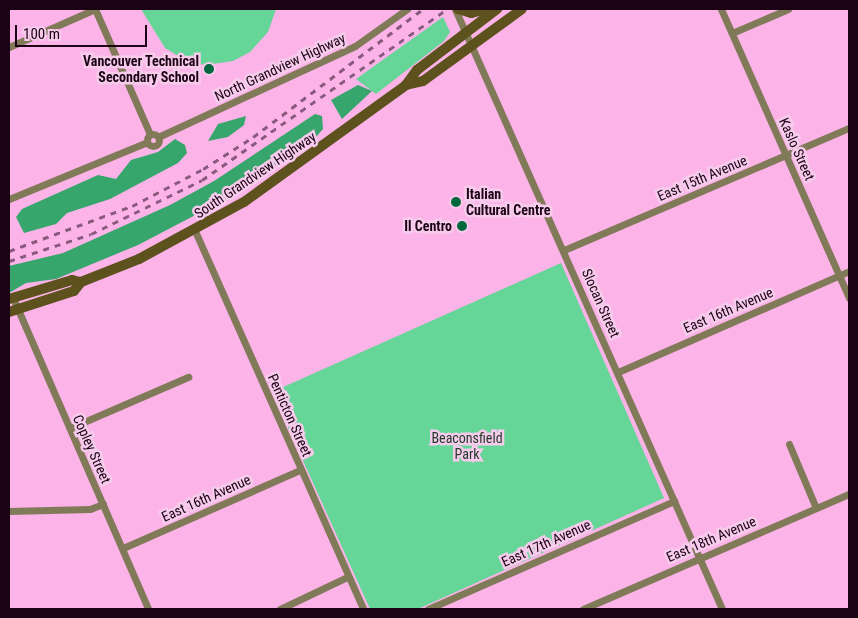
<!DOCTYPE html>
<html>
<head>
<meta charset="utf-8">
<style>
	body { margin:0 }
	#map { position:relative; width:858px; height:618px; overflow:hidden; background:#fbb3e8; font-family:"Roboto Condensed",sans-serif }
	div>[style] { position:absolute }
	.green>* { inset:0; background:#65d697 }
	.forest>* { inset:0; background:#37a66c }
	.minor>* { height:7px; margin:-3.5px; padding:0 3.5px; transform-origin:3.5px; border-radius:3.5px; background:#817a59 }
	.minor>.ring { margin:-3.5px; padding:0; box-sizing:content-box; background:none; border:7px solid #817a59; border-radius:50% }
	.secondary>* { height:10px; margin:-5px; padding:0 5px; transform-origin:5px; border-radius:5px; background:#5d521d }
	.rail>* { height:2.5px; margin-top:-1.25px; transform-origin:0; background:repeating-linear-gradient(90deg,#895a7d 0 6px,transparent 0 12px) }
	.dots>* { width:14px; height:14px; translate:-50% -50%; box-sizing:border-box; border:2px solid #f7cbeb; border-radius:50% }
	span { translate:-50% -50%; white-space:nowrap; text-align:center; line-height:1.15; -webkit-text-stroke:5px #f7cbeb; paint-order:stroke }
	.poi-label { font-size:14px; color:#190314; font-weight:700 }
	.right { translate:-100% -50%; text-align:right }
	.left { translate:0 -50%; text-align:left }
	.street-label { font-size:14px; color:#190314 }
	.park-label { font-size:14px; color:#1f3728 }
	.frame { position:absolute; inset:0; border:10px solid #190314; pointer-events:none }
	.scale { position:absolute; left:15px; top:25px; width:132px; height:22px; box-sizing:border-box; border:2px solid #190314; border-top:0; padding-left:6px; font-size:15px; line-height:18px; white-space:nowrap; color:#190314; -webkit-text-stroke:4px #f7cbeb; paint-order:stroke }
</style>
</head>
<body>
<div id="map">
	<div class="green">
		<div style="clip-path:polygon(141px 9px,276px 9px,268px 32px,250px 52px,233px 61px,206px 65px,188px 62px,165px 48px)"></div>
		<div style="clip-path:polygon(443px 17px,450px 32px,444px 41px,376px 94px,356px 79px)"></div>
		<div style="clip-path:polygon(561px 263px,664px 498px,418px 609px,370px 609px,272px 392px)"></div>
	</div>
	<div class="forest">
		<div style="clip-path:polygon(358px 85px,372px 91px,342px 119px,331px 100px)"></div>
		<div style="clip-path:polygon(315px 114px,322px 116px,323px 129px,315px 138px,228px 198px,138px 245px,56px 279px,26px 283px,9px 293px,9px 266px,63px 253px,170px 205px,214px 181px)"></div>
		<div style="clip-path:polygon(246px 116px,244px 125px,228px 137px,208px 141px,218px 124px)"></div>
		<div style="clip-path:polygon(175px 139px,185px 145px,187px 153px,178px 163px,110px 199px,67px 213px,56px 224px,24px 233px,16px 217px,22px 209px,98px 175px,116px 179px,131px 160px,158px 152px)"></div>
	</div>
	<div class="minor">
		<div style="left:95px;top:9px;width:137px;rotate:66.3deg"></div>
		<div style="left:455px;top:9px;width:657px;rotate:66.01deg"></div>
		<div style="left:721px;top:9px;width:316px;rotate:66.1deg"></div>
		<div style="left:732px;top:33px;width:61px;rotate:-23.2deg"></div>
		<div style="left:9px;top:47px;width:94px;rotate:-23.8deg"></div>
		<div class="ring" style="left:147px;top:134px;width:5px;height:5px"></div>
		<div style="left:158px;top:137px;width:217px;rotate:-24.8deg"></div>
		<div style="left:355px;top:46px;width:64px;rotate:-35.4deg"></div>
		<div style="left:9px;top:199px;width:149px;rotate:-22.4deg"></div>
		<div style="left:195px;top:231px;width:414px;rotate:66deg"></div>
		<div style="left:564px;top:250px;width:310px;rotate:-23.2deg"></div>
		<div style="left:13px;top:298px;width:339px;rotate:66.5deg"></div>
		<div style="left:618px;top:372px;width:252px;rotate:-23.6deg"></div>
		<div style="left:70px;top:428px;width:129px;rotate:-23.4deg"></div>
		<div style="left:789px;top:444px;width:69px;rotate:67.1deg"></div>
		<div style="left:9px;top:511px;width:81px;rotate:-1.4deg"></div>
		<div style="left:90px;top:509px;width:14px;rotate:-21deg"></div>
		<div style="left:123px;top:548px;width:193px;rotate:-23.8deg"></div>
		<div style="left:280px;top:609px;width:74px;rotate:-25.5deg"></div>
		<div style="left:428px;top:609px;width:269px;rotate:-23.7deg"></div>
		<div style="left:583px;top:609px;width:290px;rotate:-23.4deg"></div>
	</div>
	<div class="secondary">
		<div style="left:458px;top:9px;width:14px;rotate:17deg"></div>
		<div style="left:471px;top:13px;width:17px;rotate:-13deg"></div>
		<div style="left:406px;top:85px;width:17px;rotate:-13deg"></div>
		<div style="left:423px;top:81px;width:122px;rotate:-36deg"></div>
		<div style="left:9px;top:299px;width:66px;rotate:-16.8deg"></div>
		<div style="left:72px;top:280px;width:9px;rotate:13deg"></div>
		<div style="left:9px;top:312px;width:68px;rotate:-17.9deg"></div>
		<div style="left:74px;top:291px;width:11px;rotate:-52deg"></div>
		<div style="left:81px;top:282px;width:62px;rotate:-21.6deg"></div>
		<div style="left:139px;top:259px;width:119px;rotate:-28.5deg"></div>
		<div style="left:244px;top:202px;width:200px;rotate:-35.8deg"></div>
		<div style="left:406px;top:85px;width:19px;rotate:-54deg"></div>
		<div style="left:417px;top:70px;width:101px;rotate:-37.3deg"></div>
	</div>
	<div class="rail">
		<div style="left:9px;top:251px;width:131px;rotate:-20.1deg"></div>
		<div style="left:132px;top:206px;width:80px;rotate:-27.5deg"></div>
		<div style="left:203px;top:169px;width:59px;rotate:-32.6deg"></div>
		<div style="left:253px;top:137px;width:213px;rotate:-37deg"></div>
		<div style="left:9px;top:261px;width:86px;rotate:-18.2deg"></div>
		<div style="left:91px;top:234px;width:123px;rotate:-25.9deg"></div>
		<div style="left:202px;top:180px;width:299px;rotate:-34.9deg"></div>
	</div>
	<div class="dots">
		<div style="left:209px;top:69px;background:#01673c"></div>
		<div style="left:456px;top:202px;background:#01673c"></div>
		<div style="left:462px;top:226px;background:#01673c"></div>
	</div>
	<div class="poi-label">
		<span class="right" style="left:199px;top:69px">Vancouver Technical<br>Secondary School</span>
		<span class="left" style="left:466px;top:202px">Italian<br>Cultural Centre</span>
		<span class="right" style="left:452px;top:226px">Il Centro</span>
	</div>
	<div class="street-label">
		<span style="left:280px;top:67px;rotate:-25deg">North Grandview Highway</span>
		<span style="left:797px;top:149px;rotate:66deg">Kaslo Street</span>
		<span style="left:255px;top:175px;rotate:-34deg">South Grandview Highway</span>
		<span style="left:702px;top:178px;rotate:-23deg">East 15th Avenue</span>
		<span style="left:601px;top:303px;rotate:66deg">Slocan Street</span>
		<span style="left:728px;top:310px;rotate:-23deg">East 16th Avenue</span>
		<span style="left:290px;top:415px;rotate:66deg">Penticton Street</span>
		<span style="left:92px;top:449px;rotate:66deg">Copley Street</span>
		<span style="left:206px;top:498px;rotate:-24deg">East 16th Avenue</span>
		<span style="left:711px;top:539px;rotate:-23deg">East 18th Avenue</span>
		<span style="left:546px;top:543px;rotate:-24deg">East 17th Avenue</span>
	</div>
	<div class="park-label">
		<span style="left:467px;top:446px">Beaconsfield<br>Park</span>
	</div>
	<div class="frame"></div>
	<div class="scale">100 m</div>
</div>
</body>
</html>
